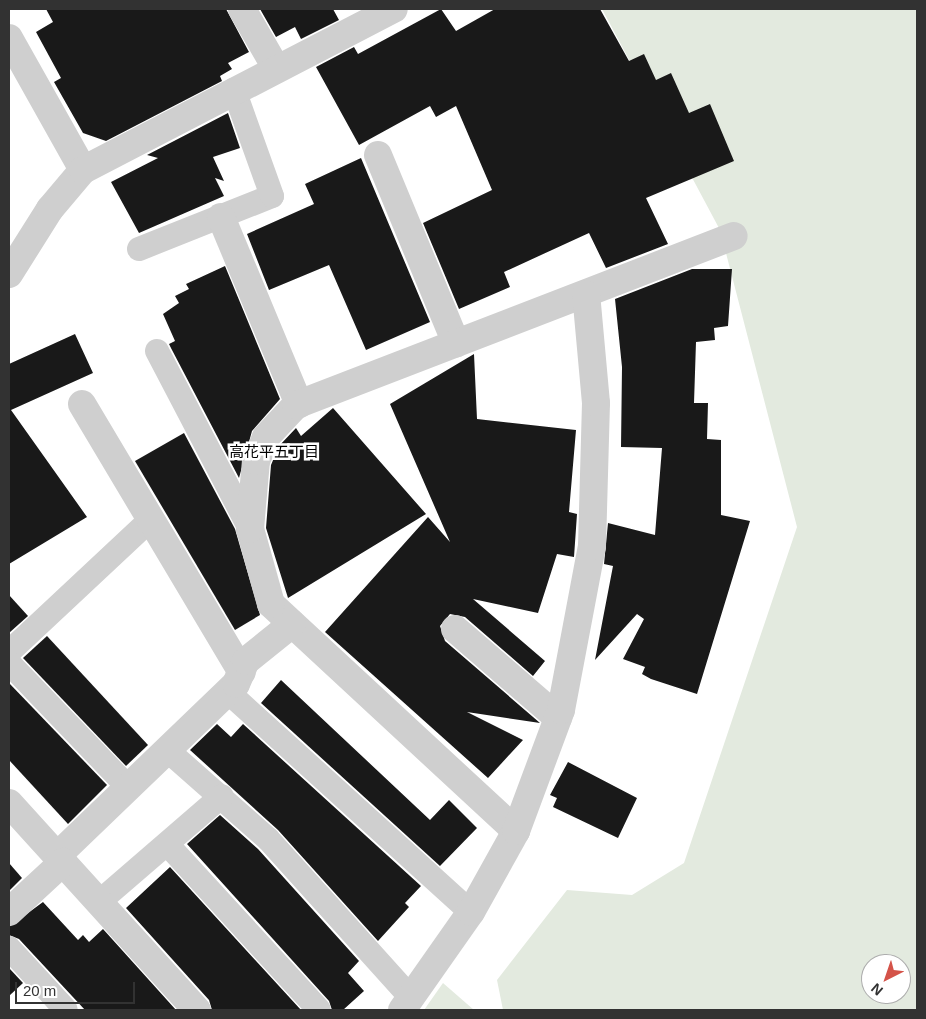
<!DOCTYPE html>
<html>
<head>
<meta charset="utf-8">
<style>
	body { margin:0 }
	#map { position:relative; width:926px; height:1019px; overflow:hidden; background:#fff; font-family:Arial,"Noto Sans JP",sans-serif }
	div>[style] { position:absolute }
	.green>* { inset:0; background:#e3eadf }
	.building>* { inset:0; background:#191919 }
	.lane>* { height:24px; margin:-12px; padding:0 12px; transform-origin:12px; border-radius:12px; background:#cfcfcf }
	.street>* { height:28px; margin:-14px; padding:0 14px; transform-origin:14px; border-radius:14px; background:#cfcfcf }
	span { translate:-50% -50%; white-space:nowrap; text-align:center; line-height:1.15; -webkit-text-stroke:5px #fff; paint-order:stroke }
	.neighbourhood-label { font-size:15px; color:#000 }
	.frame { position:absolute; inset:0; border:10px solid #323232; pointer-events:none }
	.north { position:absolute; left:861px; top:954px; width:50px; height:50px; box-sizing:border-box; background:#fff; border:1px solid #adadad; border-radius:50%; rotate:221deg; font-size:14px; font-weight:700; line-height:20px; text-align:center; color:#323232 }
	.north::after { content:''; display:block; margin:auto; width:18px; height:22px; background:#d45349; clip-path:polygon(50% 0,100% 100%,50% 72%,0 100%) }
	.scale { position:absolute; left:15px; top:982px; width:120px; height:22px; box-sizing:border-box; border:2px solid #323232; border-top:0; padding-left:6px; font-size:15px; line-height:18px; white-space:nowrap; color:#323232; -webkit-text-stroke:4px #fff; paint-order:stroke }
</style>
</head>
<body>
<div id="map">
	<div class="green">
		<div style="clip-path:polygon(evenodd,602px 9px,917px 9px,917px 1010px,503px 1010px,497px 980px,567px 890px,632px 895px,684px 863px,797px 527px,720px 230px,602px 9px,871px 964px,901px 964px,901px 994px,871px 994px,871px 964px)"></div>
		<div style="clip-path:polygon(443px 983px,474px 1010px,424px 1010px)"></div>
	</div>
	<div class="building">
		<div style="clip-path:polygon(46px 9px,226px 9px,249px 52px,228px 63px,232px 69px,220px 76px,222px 81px,106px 141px,83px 133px,54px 82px,61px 78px,36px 32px,53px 22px)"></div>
		<div style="clip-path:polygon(260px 9px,333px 9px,339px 20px,301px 39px,295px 27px,276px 37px)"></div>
		<div style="clip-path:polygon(441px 9px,456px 31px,495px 9px,600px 9px,629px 61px,644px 54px,656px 80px,671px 73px,689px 113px,710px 104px,734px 161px,646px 198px,668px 244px,606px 268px,589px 233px,504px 272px,510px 287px,459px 309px,423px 223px,492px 190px,456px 106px,436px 117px,430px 106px,359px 145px,316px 67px,354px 47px,358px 54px)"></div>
		<div style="clip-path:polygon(228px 113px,240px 148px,213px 157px,224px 181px,215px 178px,224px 196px,139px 233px,111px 182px,158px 158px,147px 155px)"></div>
		<div style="clip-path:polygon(361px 158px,430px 322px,366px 350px,329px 265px,269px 290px,247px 234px,314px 204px,305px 184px)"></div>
		<div style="clip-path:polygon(225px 266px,280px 399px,252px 431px,239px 478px,172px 350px,169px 344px,175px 341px,163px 314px,179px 303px,175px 296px,189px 289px,186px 284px)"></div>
		<div style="clip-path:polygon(692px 269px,732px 269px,728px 326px,714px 328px,715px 340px,696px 342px,694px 403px,708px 403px,707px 439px,721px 440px,721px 515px,750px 521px,697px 694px,651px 679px,642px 674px,645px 667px,623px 659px,644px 619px,637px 614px,595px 660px,613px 566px,604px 564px,608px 523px,655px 535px,662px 448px,621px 447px,622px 367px,615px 299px)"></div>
		<div style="clip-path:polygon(75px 334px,93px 373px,11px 410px,87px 517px,9px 564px,9px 364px)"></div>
		<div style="clip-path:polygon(474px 354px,477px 419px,576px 430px,569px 512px,577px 514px,574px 557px,557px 554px,538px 613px,473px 599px,545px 661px,533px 676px,465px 617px,450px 614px,440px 626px,445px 641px,540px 723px,467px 712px,523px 740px,488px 778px,325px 632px,428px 517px,450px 542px,390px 404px)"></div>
		<div style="clip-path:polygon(333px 408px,426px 514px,288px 598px,266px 528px,271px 465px,279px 446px,296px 428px,301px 436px)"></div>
		<div style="clip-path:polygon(184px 433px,235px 529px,260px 615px,235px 630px,135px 461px)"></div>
		<div style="clip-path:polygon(9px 595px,28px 616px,9px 633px)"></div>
		<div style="clip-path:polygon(47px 636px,148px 745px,126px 766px,23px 658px)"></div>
		<div style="clip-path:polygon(281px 680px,430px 820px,449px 800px,477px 828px,440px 866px,261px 703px)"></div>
		<div style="clip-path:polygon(9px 683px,107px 785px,68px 824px,9px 760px)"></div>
		<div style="clip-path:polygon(217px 724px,231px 737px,243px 724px,421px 886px,405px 903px,409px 907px,378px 941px,278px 830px,190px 750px)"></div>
		<div style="clip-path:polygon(568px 762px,637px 798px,618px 838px,553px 807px,557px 798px,550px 795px)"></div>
		<div style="clip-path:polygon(220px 815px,258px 849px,359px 961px,348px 973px,364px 991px,343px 1010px,332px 1010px,329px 1001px,187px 844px)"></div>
		<div style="clip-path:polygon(9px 863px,22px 878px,9px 891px)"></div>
		<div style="clip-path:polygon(170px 867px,301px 1010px,212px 1010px,209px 1000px,126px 908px)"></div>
		<div style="clip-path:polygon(43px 902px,78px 940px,83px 935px,89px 942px,103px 929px,176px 1010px,85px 1010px,19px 939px,9px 935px,9px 927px)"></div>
		<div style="clip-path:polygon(9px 968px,23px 983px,9px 996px)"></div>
	</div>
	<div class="lane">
		<div style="left:139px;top:249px;width:143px;rotate:-21.7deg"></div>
		<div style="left:272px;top:196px;width:113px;rotate:-109.7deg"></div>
		<div style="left:157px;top:351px;width:201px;rotate:62.4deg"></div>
		<div style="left:9px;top:652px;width:195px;rotate:-43.1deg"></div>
		<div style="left:9px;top:663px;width:172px;rotate:46.2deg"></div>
		<div style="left:228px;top:692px;width:328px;rotate:42.2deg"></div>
		<div style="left:167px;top:750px;width:135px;rotate:41.4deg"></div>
		<div style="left:268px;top:839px;width:214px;rotate:48deg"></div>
		<div style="left:167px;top:844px;width:225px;rotate:47.5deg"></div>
		<div style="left:99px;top:902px;width:162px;rotate:-40.8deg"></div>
		<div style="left:9px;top:948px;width:84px;rotate:47.4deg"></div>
	</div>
	<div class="street">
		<div style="left:242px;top:9px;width:68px;rotate:60deg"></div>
		<div style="left:9px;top:38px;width:151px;rotate:60.7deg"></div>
		<div style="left:378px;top:155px;width:204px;rotate:67.5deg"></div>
		<div style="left:221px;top:217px;width:203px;rotate:67.4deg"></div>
		<div style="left:9px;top:274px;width:77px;rotate:-57.8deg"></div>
		<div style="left:50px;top:209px;width:51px;rotate:-49.8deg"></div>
		<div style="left:83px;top:170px;width:350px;rotate:-27.4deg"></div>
		<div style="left:82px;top:404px;width:312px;rotate:59.2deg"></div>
		<div style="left:455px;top:629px;width:136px;rotate:40.8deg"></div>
		<div style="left:9px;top:803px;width:280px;rotate:47.8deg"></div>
		<div style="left:516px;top:831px;width:334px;rotate:-137.2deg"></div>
		<div style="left:271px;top:604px;width:78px;rotate:-105.6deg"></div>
		<div style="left:250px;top:529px;width:68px;rotate:-85deg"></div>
		<div style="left:256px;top:461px;width:26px;rotate:-67deg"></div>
		<div style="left:266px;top:437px;width:44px;rotate:-46.8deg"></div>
		<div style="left:296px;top:405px;width:469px;rotate:-21.1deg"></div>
		<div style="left:57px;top:856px;width:248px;rotate:-43.9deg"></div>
		<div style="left:236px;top:684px;width:25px;rotate:-67deg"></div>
		<div style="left:246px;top:661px;width:59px;rotate:-38.8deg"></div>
		<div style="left:9px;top:912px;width:74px;rotate:-42.8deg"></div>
		<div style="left:402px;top:1010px;width:120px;rotate:-54.9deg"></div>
		<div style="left:471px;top:912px;width:93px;rotate:-60.9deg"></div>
		<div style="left:516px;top:831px;width:129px;rotate:-69.6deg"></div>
		<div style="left:561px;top:710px;width:167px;rotate:-79.3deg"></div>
		<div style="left:592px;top:546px;width:143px;rotate:-88.4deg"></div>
		<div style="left:596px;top:403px;width:109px;rotate:-95.2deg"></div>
	</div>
	<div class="neighbourhood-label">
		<span style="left:274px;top:452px">高花平五丁目</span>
	</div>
	<div class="frame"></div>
	<div class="north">N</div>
	<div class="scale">20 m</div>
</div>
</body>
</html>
